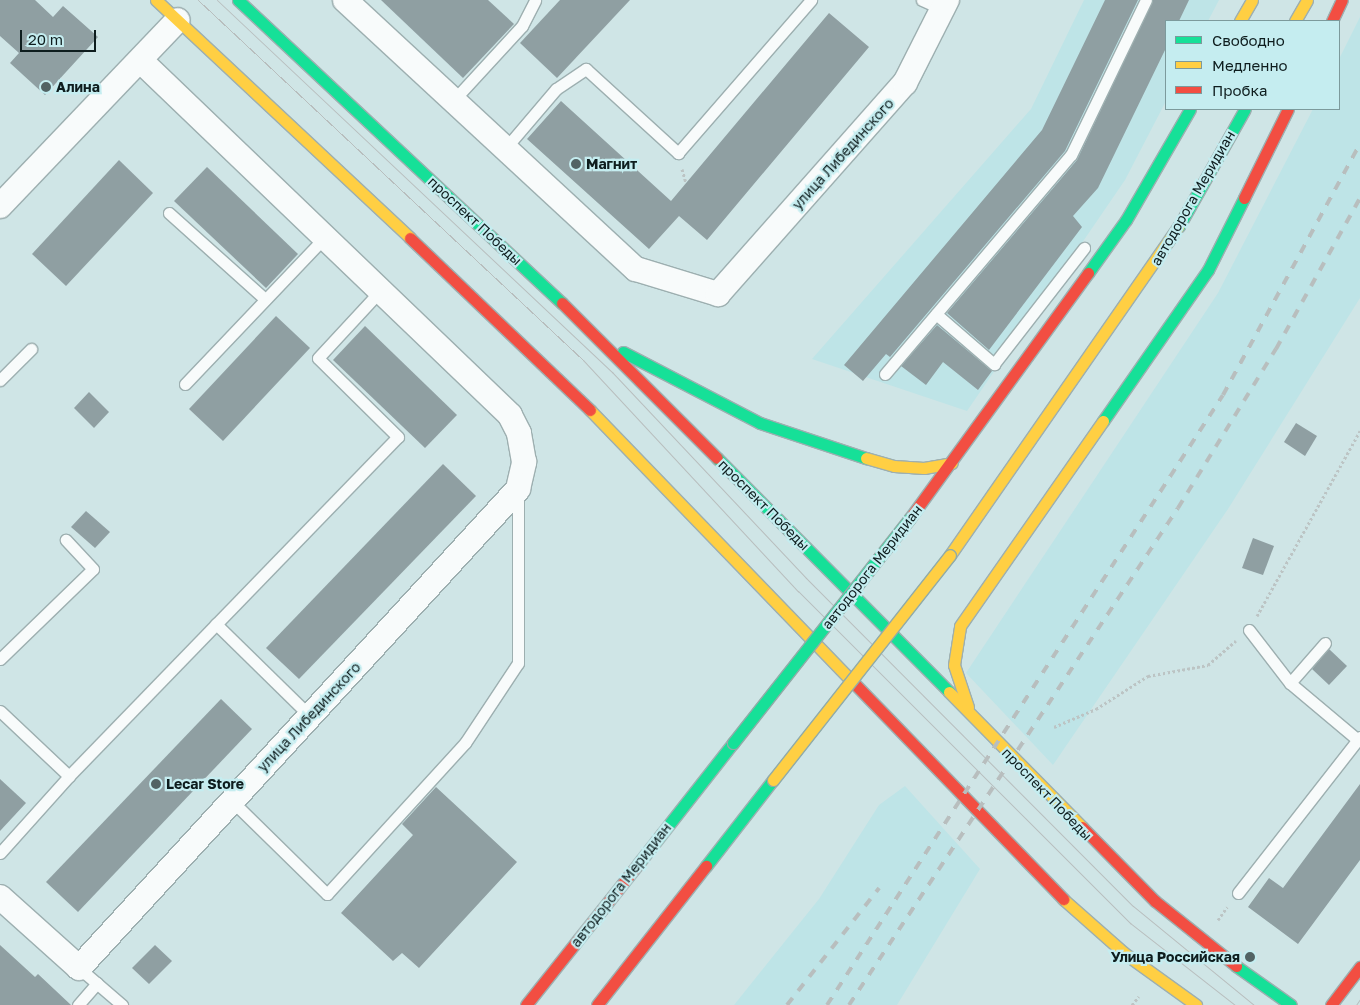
<!DOCTYPE html>
<html>
<head>
<meta charset="utf-8">
<style>
	body { margin:0 }
	#map { position:relative; width:1360px; height:1005px; overflow:hidden; background:#cfe5e6; font-family:"Golos Text",sans-serif }
	div>[style] { position:absolute }
	.built>* { inset:0; background:#bee4e7 }
	.building>* { inset:0; background:#8f9fa2 }
	.path>* { height:3px; margin-top:-1.5px; transform-origin:0; background:repeating-linear-gradient(90deg,#bcc4c4 0 2.5px,transparent 0 5px) }
	.roads { filter:drop-shadow(1px 0 #9dafb0) drop-shadow(-1px 0 #9dafb0) drop-shadow(0 1px #9dafb0) drop-shadow(0 -1px #9dafb0) }
	.lane>* { height:11px; margin:-5.5px; padding:0 5.5px; transform-origin:5.5px; border-radius:5.5px; background:#f8fbfb }
	.street>* { height:24px; margin:-12px; padding:0 12px; transform-origin:12px; border-radius:12px; background:#f8fbfb }
	.fast>* { height:11px; margin:-5.5px; padding:0 5.5px; transform-origin:5.5px; border-radius:5.5px; background:#16e098 }
	.slow>* { height:11px; margin:-5.5px; padding:0 5.5px; transform-origin:5.5px; border-radius:5.5px; background:#ffcf43 }
	.jam>* { height:11px; margin:-5.5px; padding:0 5.5px; transform-origin:5.5px; border-radius:5.5px; background:#f24e42 }
	.tram>* { height:1px; margin:-0.5px; padding:0 0.5px; transform-origin:0.5px; border-radius:0.5px; background:#b8bebe }
	.rail>* { height:4px; margin-top:-2px; transform-origin:0; background:repeating-linear-gradient(90deg,#b8bebe 0 9px,transparent 0 18px) }
	.bridges { filter:drop-shadow(1px 0 #91aba8) drop-shadow(-1px 0 #91aba8) drop-shadow(0 1px #91aba8) drop-shadow(0 -1px #91aba8) }
	.fast-bridge>* { height:11px; margin:-5.5px; padding:0 5.5px; transform-origin:5.5px; border-radius:5.5px; background:#16e098 }
	.slow-bridge>* { height:11px; margin:-5.5px; padding:0 5.5px; transform-origin:5.5px; border-radius:5.5px; background:#ffcf43 }
	.dots>* { width:14px; height:14px; translate:-50% -50%; box-sizing:border-box; border:2px solid #c5edf0; border-radius:50% }
	span { translate:-50% -50%; white-space:nowrap; text-align:center; line-height:1.15; -webkit-text-stroke:4.5px #c5edf0; paint-order:stroke }
	.poi-label { font-size:14px; color:#0e1d1e; font-weight:700 }
	.left { translate:0 -50%; text-align:left }
	.right { translate:-100% -50%; text-align:right }
	.street-label { font-size:14px; color:#0e1d1e }
	.legend { position:absolute; left:1165px; top:20px; width:175px; height:90px; box-sizing:border-box; background:#c5edf0; border:1px solid #7c9a9c; margin:0; padding:6px 9px; list-style:none; font-size:15px; color:#0e1d1e }
	.legend li { display:flex; align-items:center; gap:10px; height:25px }
	.legend b { width:25px; border:1px solid #7c9a9c }
	.scale { position:absolute; left:20px; top:30px; width:76px; height:22px; box-sizing:border-box; border:2px solid #0e1d1e; border-top:0; padding-left:6px; font-size:15px; line-height:18px; white-space:nowrap; color:#0e1d1e; -webkit-text-stroke:4px #c5edf0; paint-order:stroke }
</style>
</head>
<body>
<div id="map">
	<div class="built">
		<div style="clip-path:polygon(1084px 0,1219px 0,1208px 21px,1166px 21px,1166px 101px,1125px 180px,967px 411px,812px 359px,1031px 109px)"></div>
		<div style="clip-path:polygon(1360px 17px,1360px 298px,1228px 509px,1053px 765px,966px 673px,1218px 293px,1313px 109px,1339px 109px,1339px 59px)"></div>
		<div style="clip-path:polygon(905px 786px,980px 869px,897px 1005px,734px 1005px,819px 899px,879px 805px)"></div>
	</div>
	<div class="building">
		<div style="clip-path:polygon(0 0,35px 0,53px 17px,63px 6px,98px 37px,45px 95px,10px 63px,19px 53px,0 36px)"></div>
		<div style="clip-path:polygon(381px 0,488px 0,514px 24px,463px 78px)"></div>
		<div style="clip-path:polygon(560px 0,630px 0,557px 78px,520px 43px)"></div>
		<div style="clip-path:polygon(1105px 0,1138px 0,1065px 151px,890px 357px,886px 354px,863px 381px,844px 365px,1042px 130px)"></div>
		<div style="clip-path:polygon(1153px 0,1189px 0,1179px 21px,1166px 21px,1166px 48px,1098px 188px,1073px 216px,1082px 227px,989px 350px,947px 313px,1077px 160px)"></div>
		<div style="clip-path:polygon(829px 13px,869px 47px,707px 240px,679px 216px,649px 249px,527px 139px,561px 101px,671px 201px)"></div>
		<div style="clip-path:polygon(119px 160px,153px 193px,66px 286px,32px 254px)"></div>
		<div style="clip-path:polygon(207px 167px,298px 254px,266px 288px,174px 201px)"></div>
		<div style="clip-path:polygon(276px 316px,310px 348px,223px 441px,189px 409px)"></div>
		<div style="clip-path:polygon(937px 325px,992px 371px,978px 390px,943px 362px,926px 385px,901px 366px)"></div>
		<div style="clip-path:polygon(365px 326px,457px 415px,425px 448px,333px 360px)"></div>
		<div style="clip-path:polygon(89px 392px,109px 412px,94px 428px,74px 408px)"></div>
		<div style="clip-path:polygon(1296px 423px,1317px 436px,1305px 456px,1284px 442px)"></div>
		<div style="clip-path:polygon(443px 464px,476px 496px,299px 679px,266px 648px)"></div>
		<div style="clip-path:polygon(86px 511px,110px 532px,95px 548px,71px 527px)"></div>
		<div style="clip-path:polygon(1253px 538px,1274px 546px,1263px 575px,1242px 568px)"></div>
		<div style="clip-path:polygon(1329px 649px,1347px 666px,1329px 685px,1312px 669px)"></div>
		<div style="clip-path:polygon(221px 699px,252px 729px,78px 912px,46px 882px)"></div>
		<div style="clip-path:polygon(0 779px,26px 803px,0 831px)"></div>
		<div style="clip-path:polygon(1360px 784px,1360px 860px,1298px 944px,1248px 907px,1269px 878px,1283px 888px)"></div>
		<div style="clip-path:polygon(436px 787px,517px 862px,419px 968px,402px 953px,393px 961px,341px 913px,413px 835px,402px 824px)"></div>
		<div style="clip-path:polygon(0 945px,35px 977px,38px 974px,71px 1005px,0 1005px)"></div>
		<div style="clip-path:polygon(155px 945px,172px 961px,149px 984px,132px 968px)"></div>
	</div>
	<div class="path">
		<div style="left:682px;top:169px;width:15px;rotate:74deg"></div>
		<div style="left:1257px;top:616px;width:212px;rotate:-60.9deg"></div>
		<div style="left:1054px;top:727px;width:46px;rotate:-23.2deg"></div>
		<div style="left:1096px;top:709px;width:62px;rotate:-32.4deg"></div>
		<div style="left:1148px;top:676px;width:61px;rotate:-10.4deg"></div>
		<div style="left:1208px;top:665px;width:37px;rotate:-41deg"></div>
		<div style="left:1218px;top:920px;width:16px;rotate:-55deg"></div>
		<div style="left:1132px;top:1005px;width:11px;rotate:-52deg"></div>
	</div>
	<div class="roads">
		<div class="lane">
			<div style="left:922px;top:0;width:22px;rotate:24deg"></div>
			<div style="left:452px;top:102px;width:103px;rotate:-47.4deg"></div>
			<div style="left:522px;top:26px;width:29px;rotate:-63deg"></div>
			<div style="left:504px;top:150px;width:80px;rotate:-49.6deg"></div>
			<div style="left:556px;top:89px;width:36px;rotate:-34deg"></div>
			<div style="left:586px;top:69px;width:125px;rotate:42.4deg"></div>
			<div style="left:678px;top:153px;width:203px;rotate:-49deg"></div>
			<div style="left:169px;top:213px;width:129px;rotate:41.9deg"></div>
			<div style="left:936px;top:314px;width:77px;rotate:40.8deg"></div>
			<div style="left:994px;top:364px;width:147px;rotate:-52.2deg"></div>
			<div style="left:885px;top:374px;width:287px;rotate:-49.7deg"></div>
			<div style="left:1071px;top:155px;width:172px;rotate:-64.2deg"></div>
			<div style="left:0;top:380px;width:44px;rotate:-45deg"></div>
			<div style="left:185px;top:384px;width:204px;rotate:-46.4deg"></div>
			<div style="left:216px;top:624px;width:132px;rotate:44.4deg"></div>
			<div style="left:1249px;top:630px;width:67px;rotate:52.3deg"></div>
			<div style="left:1290px;top:683px;width:89px;rotate:40deg"></div>
			<div style="left:0;top:659px;width:129px;rotate:-44.1deg"></div>
			<div style="left:93px;top:569px;width:40px;rotate:-133deg"></div>
			<div style="left:1290px;top:683px;width:53px;rotate:-48.8deg"></div>
			<div style="left:0;top:711px;width:95px;rotate:43.3deg"></div>
			<div style="left:232px;top:801px;width:133px;rotate:44.4deg"></div>
			<div style="left:327px;top:894px;width:205px;rotate:-47.6deg"></div>
			<div style="left:465px;top:743px;width:96px;rotate:-56.5deg"></div>
			<div style="left:518px;top:663px;width:172px;rotate:-90deg"></div>
			<div style="left:0;top:853px;width:103px;rotate:-48.1deg"></div>
			<div style="left:69px;top:776px;width:472px;rotate:-45.9deg"></div>
			<div style="left:398px;top:437px;width:112px;rotate:-135.4deg"></div>
			<div style="left:318px;top:358px;width:91px;rotate:-47.2deg"></div>
			<div style="left:1238px;top:893px;width:198px;rotate:-52deg"></div>
			<div style="left:79px;top:968px;width:57px;rotate:40.7deg"></div>
			<div style="left:78px;top:1005px;width:29px;rotate:-49deg"></div>
		</div>
		<div class="street">
			<div style="left:345px;top:0;width:396px;rotate:42.8deg"></div>
			<div style="left:636px;top:269px;width:86px;rotate:17deg"></div>
			<div style="left:718px;top:294px;width:282px;rotate:-48.5deg"></div>
			<div style="left:905px;top:83px;width:93px;rotate:-63.2deg"></div>
			<div style="left:0;top:206px;width:257px;rotate:-46.3deg"></div>
			<div style="left:0;top:897px;width:106px;rotate:41.9deg"></div>
			<div style="left:79px;top:968px;width:650px;rotate:-47.49deg"></div>
			<div style="left:518px;top:489px;width:28px;rotate:-77deg"></div>
			<div style="left:524px;top:462px;width:29px;rotate:-100deg"></div>
			<div style="left:519px;top:433px;width:20px;rotate:-117deg"></div>
			<div style="left:510px;top:415px;width:511px;rotate:-136.19deg"></div>
		</div>
		<div class="fast">
			<div style="left:238px;top:0;width:444px;rotate:43.1deg"></div>
			<div style="left:1179px;top:226px;width:134px;rotate:-60.6deg"></div>
			<div style="left:1088px;top:273px;width:65px;rotate:-54.4deg"></div>
			<div style="left:1126px;top:220px;width:128px;rotate:-60deg"></div>
			<div style="left:623px;top:352px;width:154px;rotate:27.4deg"></div>
			<div style="left:760px;top:423px;width:112px;rotate:18.3deg"></div>
			<div style="left:1103px;top:421px;width:184px;rotate:-55.2deg"></div>
			<div style="left:1208px;top:270px;width:80px;rotate:-63.4deg"></div>
			<div style="left:717px;top:458px;width:330px;rotate:45.2deg"></div>
			<div style="left:638px;top:864px;width:154px;rotate:-51.9deg"></div>
			<div style="left:706px;top:866px;width:109px;rotate:-52.1deg"></div>
			<div style="left:1236px;top:966px;width:67px;rotate:35.3deg"></div>
		</div>
		<div class="slow">
			<div style="left:156px;top:0;width:348px;rotate:43.1deg"></div>
			<div style="left:1240px;top:21px;width:24px;rotate:-60deg"></div>
			<div style="left:1295px;top:21px;width:24px;rotate:-60deg"></div>
			<div style="left:590px;top:410px;width:380px;rotate:46deg"></div>
			<div style="left:866px;top:458px;width:29px;rotate:16deg"></div>
			<div style="left:894px;top:466px;width:30px;rotate:4deg"></div>
			<div style="left:924px;top:468px;width:28px;rotate:-10deg"></div>
			<div style="left:950px;top:555px;width:401px;rotate:-55.2deg"></div>
			<div style="left:949px;top:692px;width:190px;rotate:45.4deg"></div>
			<div style="left:968px;top:707px;width:44px;rotate:-108.4deg"></div>
			<div style="left:954px;top:665px;width:39px;rotate:-81deg"></div>
			<div style="left:960px;top:626px;width:250px;rotate:-55.1deg"></div>
			<div style="left:1063px;top:899px;width:81px;rotate:41.5deg"></div>
			<div style="left:1124px;top:953px;width:89px;rotate:35.8deg"></div>
		</div>
		<div class="jam">
			<div style="left:1332px;top:21px;width:23px;rotate:-65deg"></div>
			<div style="left:1244px;top:198px;width:99px;rotate:-63.7deg"></div>
			<div style="left:410px;top:238px;width:249px;rotate:43.7deg"></div>
			<div style="left:562px;top:303px;width:219px;rotate:45deg"></div>
			<div style="left:910px;top:518px;width:303px;rotate:-54deg"></div>
			<div style="left:854px;top:683px;width:301px;rotate:45.9deg"></div>
			<div style="left:1082px;top:827px;width:104px;rotate:45.4deg"></div>
			<div style="left:1155px;top:901px;width:104px;rotate:38.7deg"></div>
			<div style="left:526px;top:1005px;width:180px;rotate:-51.5deg"></div>
			<div style="left:597px;top:1005px;width:177px;rotate:-51.9deg"></div>
			<div style="left:1331px;top:1005px;width:48px;rotate:-52.7deg"></div>
		</div>
	</div>
	<div class="tram">
		<div style="left:198px;top:0;width:527px;rotate:43.08deg"></div>
		<div style="left:583px;top:360px;width:316px;rotate:47.1deg"></div>
		<div style="left:798px;top:591px;width:470px;rotate:45deg"></div>
		<div style="left:1130px;top:923px;width:133px;rotate:38deg"></div>
		<div style="left:217px;top:0;width:543px;rotate:43.28deg"></div>
		<div style="left:612px;top:372px;width:283px;rotate:46.7deg"></div>
		<div style="left:806px;top:578px;width:463px;rotate:45.1deg"></div>
		<div style="left:1133px;top:906px;width:156px;rotate:39.3deg"></div>
		<div style="left:1356px;top:1005px;width:7px;rotate:-56deg"></div>
	</div>
	<div class="rail">
		<div style="left:787px;top:1005px;width:149px;rotate:-51.8deg"></div>
		<div style="left:827px;top:1005px;width:727px;rotate:-57.01deg"></div>
		<div style="left:1223px;top:395px;width:286px;rotate:-61.4deg"></div>
		<div style="left:849px;top:1005px;width:596px;rotate:-56.5deg"></div>
		<div style="left:1178px;top:508px;width:187px;rotate:-58.4deg"></div>
		<div style="left:1276px;top:349px;width:173px;rotate:-60.9deg"></div>
	</div>
	<div class="bridges">
		<div class="fast-bridge">
			<div style="left:733px;top:743px;width:286px;rotate:-51.8deg"></div>
		</div>
		<div class="slow-bridge">
			<div style="left:773px;top:780px;width:286px;rotate:-51.8deg"></div>
		</div>
	</div>
	<div class="dots">
		<div style="left:46px;top:87px;background:#526364"></div>
		<div style="left:576px;top:164px;background:#526364"></div>
		<div style="left:156px;top:784px;background:#526364"></div>
		<div style="left:1250px;top:957px;background:#526364"></div>
	</div>
	<div class="poi-label">
		<span class="left" style="left:56px;top:87px">Алина</span>
		<span class="left" style="left:586px;top:164px">Магнит</span>
		<span class="left" style="left:166px;top:784px">Lecar Store</span>
		<span class="right" style="left:1240px;top:957px">Улица Российская</span>
	</div>
	<div class="street-label">
		<span style="left:843px;top:154px;rotate:-48deg">улица Либединского</span>
		<span style="left:1193px;top:198px;rotate:-60deg">автодорога Меридиан</span>
		<span style="left:475px;top:221px;rotate:43deg">проспект Победы</span>
		<span style="left:764px;top:505px;rotate:45deg">проспект Победы</span>
		<span style="left:872px;top:567px;rotate:-52deg">автодорога Меридиан</span>
		<span style="left:309px;top:717px;rotate:-47deg">улица Либединского</span>
		<span style="left:1047px;top:794px;rotate:46deg">проспект Победы</span>
		<span style="left:621px;top:885px;rotate:-52deg">автодорога Меридиан</span>
	</div>
	<ul class="legend">
	<li><b style="height:6px;background:#16e098"></b>Свободно</li>
	<li><b style="height:6px;background:#ffcf43"></b>Медленно</li>
	<li><b style="height:6px;background:#f24e42"></b>Пробка</li>
	</ul>
	<div class="scale">20 m</div>
</div>
</body>
</html>
